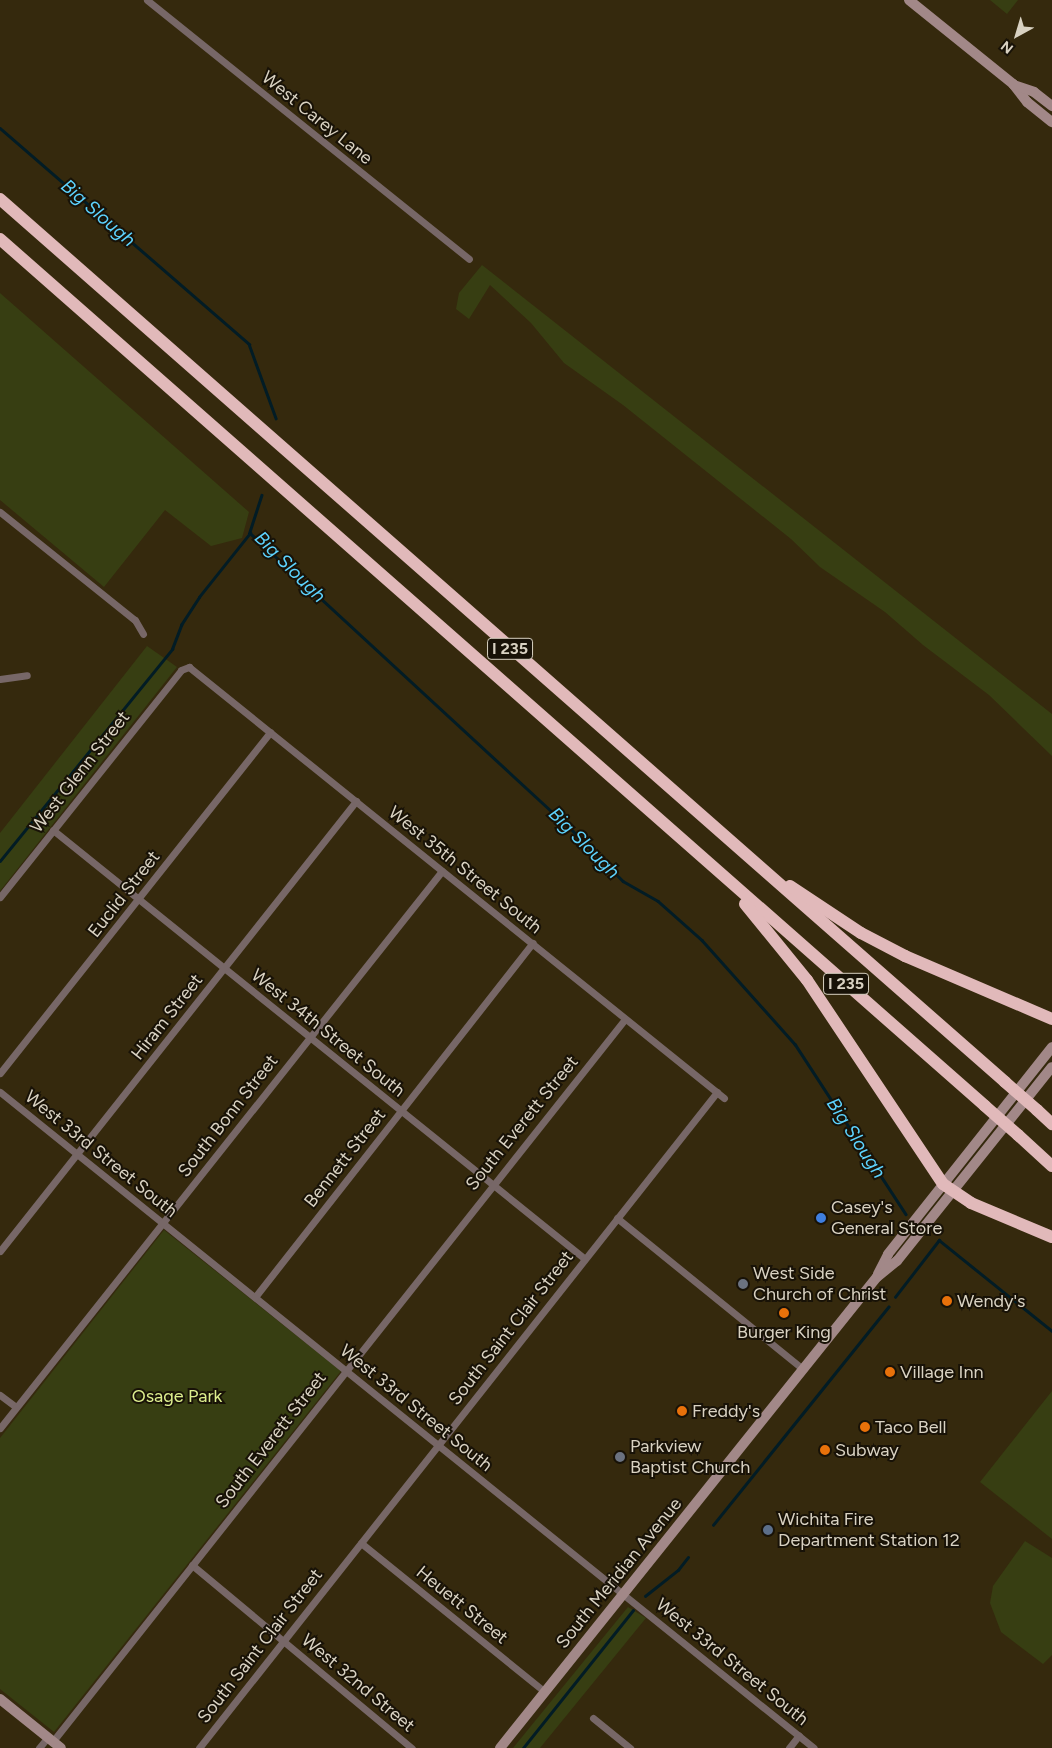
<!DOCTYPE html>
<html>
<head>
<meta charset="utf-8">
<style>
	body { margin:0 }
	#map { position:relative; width:1052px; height:1748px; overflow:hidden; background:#35290d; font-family:Figtree,sans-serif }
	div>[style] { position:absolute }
	.green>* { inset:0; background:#373e12 }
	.stream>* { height:2.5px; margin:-1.25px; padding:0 1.25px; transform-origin:1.25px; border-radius:1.25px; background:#021c25 }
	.street>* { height:7px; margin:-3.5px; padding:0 3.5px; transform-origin:3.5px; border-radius:3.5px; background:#776767 }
	.secondary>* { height:10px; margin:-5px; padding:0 5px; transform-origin:5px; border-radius:5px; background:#a28888 }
	.highway>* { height:12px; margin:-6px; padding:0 6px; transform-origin:6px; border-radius:6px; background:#e1b9ba }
	.highway-bridge>* { height:12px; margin:-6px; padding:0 6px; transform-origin:6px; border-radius:6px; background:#e1b9ba }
	.dots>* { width:14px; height:14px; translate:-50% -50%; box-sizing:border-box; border:2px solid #181207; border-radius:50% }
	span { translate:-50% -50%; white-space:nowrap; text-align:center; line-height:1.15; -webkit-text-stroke:4px #181207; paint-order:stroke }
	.shield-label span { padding:1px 4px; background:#181207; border:1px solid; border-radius:4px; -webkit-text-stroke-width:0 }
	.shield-label { font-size:16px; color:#d9d2c2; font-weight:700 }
	.street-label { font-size:18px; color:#d9d2c2 }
	.poi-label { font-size:18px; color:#d9d2c2 }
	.left { translate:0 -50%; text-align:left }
	.park-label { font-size:18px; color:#ddee8e }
	.water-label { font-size:19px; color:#5dd3fe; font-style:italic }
	.north { position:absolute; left:992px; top:10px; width:50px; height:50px; -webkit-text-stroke:4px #181207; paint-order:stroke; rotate:219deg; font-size:14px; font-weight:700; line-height:20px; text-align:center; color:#d9d2c2 }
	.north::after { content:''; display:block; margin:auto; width:18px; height:22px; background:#d9d2c2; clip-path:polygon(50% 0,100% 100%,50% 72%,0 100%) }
</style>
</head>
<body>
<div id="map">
	<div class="green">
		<div style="clip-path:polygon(990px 0,1018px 0,1007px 14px)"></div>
		<div style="clip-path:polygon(482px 265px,1052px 714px,1052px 756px,989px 695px,923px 645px,885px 612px,820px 567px,791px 539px,623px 405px,564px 363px,531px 323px,490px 285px,469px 319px,456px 309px,459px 293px)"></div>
		<div style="clip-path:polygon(0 293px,249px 512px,242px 538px,211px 546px,165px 510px,104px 587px,0 500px)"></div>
		<div style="clip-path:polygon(147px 646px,177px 667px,0 891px,0 833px)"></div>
		<div style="clip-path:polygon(164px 1230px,341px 1371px,54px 1732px,0 1689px,0 1438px)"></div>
		<div style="clip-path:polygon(1052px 1391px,1052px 1539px,980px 1482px)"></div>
		<div style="clip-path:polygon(1025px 1541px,1052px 1558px,1052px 1655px,1043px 1664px,1001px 1632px,990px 1603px,993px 1586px)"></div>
		<div style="clip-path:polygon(628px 1607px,646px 1618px,540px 1748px,513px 1748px)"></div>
	</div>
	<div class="stream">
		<div style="left:0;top:128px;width:330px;rotate:40.9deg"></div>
		<div style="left:249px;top:344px;width:79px;rotate:70deg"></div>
		<div style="left:262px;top:495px;width:40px;rotate:108deg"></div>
		<div style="left:250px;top:533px;width:435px;rotate:42.7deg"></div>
		<div style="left:570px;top:828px;width:75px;rotate:45deg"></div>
		<div style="left:623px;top:881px;width:40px;rotate:29.7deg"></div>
		<div style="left:658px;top:901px;width:59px;rotate:41.6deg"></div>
		<div style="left:702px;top:940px;width:140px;rotate:48.2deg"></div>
		<div style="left:795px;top:1044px;width:203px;rotate:56.9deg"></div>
		<div style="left:0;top:861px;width:273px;rotate:-50.9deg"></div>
		<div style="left:172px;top:649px;width:26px;rotate:-69deg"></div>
		<div style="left:181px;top:625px;width:33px;rotate:-57deg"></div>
		<div style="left:199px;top:597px;width:82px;rotate:-51.4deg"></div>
		<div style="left:895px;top:1297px;width:72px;rotate:-52.3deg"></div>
		<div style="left:939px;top:1240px;width:145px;rotate:38.8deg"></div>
		<div style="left:713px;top:1525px;width:280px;rotate:-51.2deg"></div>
		<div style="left:645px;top:1596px;width:42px;rotate:-38.2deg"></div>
		<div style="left:678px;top:1570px;width:16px;rotate:-52deg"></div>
		<div style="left:523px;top:1748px;width:176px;rotate:-51.4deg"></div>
	</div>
	<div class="street">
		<div style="left:147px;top:0;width:413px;rotate:38.8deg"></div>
		<div style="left:0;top:512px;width:173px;rotate:38.7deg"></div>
		<div style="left:135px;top:620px;width:16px;rotate:60deg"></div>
		<div style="left:0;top:679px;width:27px;rotate:-8deg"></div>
		<div style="left:53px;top:830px;width:683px;rotate:38.88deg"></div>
		<div style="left:0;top:897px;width:290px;rotate:-51.4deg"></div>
		<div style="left:181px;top:670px;width:9px;rotate:-21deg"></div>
		<div style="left:189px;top:667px;width:687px;rotate:38.86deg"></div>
		<div style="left:0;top:1073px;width:435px;rotate:-51.6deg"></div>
		<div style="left:0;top:1092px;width:1045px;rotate:38.87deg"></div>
		<div style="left:617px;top:1218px;width:240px;rotate:39.1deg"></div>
		<div style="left:0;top:1251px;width:574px;rotate:-51.65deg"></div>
		<div style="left:255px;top:1297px;width:450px;rotate:-51.9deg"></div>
		<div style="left:0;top:1395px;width:20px;rotate:37deg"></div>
		<div style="left:0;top:1428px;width:711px;rotate:-51.57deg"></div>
		<div style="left:361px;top:1543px;width:237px;rotate:39deg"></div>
		<div style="left:192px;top:1565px;width:286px;rotate:39.8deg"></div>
		<div style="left:593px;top:1718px;width:48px;rotate:39deg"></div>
		<div style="left:53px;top:1741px;width:921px;rotate:-51.61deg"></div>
		<div style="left:39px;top:1748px;width:14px;rotate:-51deg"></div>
		<div style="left:199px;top:1748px;width:836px;rotate:-51.7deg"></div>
		<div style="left:789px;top:1748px;width:16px;rotate:-52deg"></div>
	</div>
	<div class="secondary">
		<div style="left:909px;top:0;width:134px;rotate:38.9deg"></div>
		<div style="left:1013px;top:84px;width:23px;rotate:52deg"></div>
		<div style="left:1027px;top:102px;width:32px;rotate:39deg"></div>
		<div style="left:1014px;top:85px;width:21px;rotate:19deg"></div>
		<div style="left:1034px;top:92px;width:23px;rotate:38deg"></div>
		<div style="left:878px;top:1274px;width:22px;rotate:-63deg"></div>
		<div style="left:888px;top:1254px;width:264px;rotate:-51.6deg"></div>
		<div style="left:0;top:1699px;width:78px;rotate:38.8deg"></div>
		<div style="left:500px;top:1748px;width:603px;rotate:-51.33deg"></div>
		<div style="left:877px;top:1277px;width:26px;rotate:-39deg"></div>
		<div style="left:897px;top:1261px;width:248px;rotate:-51.4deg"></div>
	</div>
	<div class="highway">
		<div style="left:0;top:199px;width:1338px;rotate:41.3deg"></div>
		<div style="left:0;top:239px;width:1312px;rotate:41.35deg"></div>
		<div style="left:790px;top:886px;width:85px;rotate:33.5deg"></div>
		<div style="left:861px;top:933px;width:50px;rotate:27.6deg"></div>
		<div style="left:905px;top:956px;width:160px;rotate:23.2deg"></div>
		<div style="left:745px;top:904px;width:98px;rotate:50.8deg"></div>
		<div style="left:807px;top:980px;width:245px;rotate:56.3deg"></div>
		<div style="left:943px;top:1184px;width:34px;rotate:34deg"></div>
		<div style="left:971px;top:1203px;width:88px;rotate:22.8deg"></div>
		<div style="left:1037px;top:1110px;width:21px;rotate:43deg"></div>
		<div style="left:1018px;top:1135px;width:46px;rotate:42.4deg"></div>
	</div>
	<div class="highway-bridge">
		<div style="left:1005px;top:1082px;width:43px;rotate:41.2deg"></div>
		<div style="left:985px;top:1106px;width:44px;rotate:41.3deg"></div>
	</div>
	<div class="dots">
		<div style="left:821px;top:1218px;background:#3f7fe0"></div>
		<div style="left:743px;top:1284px;background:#6b7280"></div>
		<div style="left:947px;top:1301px;background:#e8710a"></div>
		<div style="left:784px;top:1313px;background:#e8710a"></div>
		<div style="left:890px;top:1372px;background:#e8710a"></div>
		<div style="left:682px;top:1411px;background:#e8710a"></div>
		<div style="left:865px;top:1427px;background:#e8710a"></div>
		<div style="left:825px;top:1450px;background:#e8710a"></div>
		<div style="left:620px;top:1457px;background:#6b7280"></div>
		<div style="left:768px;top:1530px;background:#5c6f8a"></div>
	</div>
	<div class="shield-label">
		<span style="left:510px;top:649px">I 235</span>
		<span style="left:846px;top:984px">I 235</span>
	</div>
	<div class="street-label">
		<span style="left:317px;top:118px;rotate:39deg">West Carey Lane</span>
		<span style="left:80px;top:772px;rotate:-52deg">West Glenn Street</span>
		<span style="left:465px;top:870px;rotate:39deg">West 35th Street South</span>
		<span style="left:124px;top:894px;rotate:-52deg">Euclid Street</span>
		<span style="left:167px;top:1017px;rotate:-52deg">Hiram Street</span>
		<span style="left:328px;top:1033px;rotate:39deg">West 34th Street South</span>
		<span style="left:228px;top:1116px;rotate:-52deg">South Bonn Street</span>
		<span style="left:522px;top:1123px;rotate:-51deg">South Everett Street</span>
		<span style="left:101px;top:1154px;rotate:39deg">West 33rd Street South</span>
		<span style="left:345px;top:1158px;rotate:-52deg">Bennett Street</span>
		<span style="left:511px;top:1328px;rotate:-52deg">South Saint Clair Street</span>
		<span style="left:416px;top:1408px;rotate:39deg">West 33rd Street South</span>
		<span style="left:271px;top:1440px;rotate:-52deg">South Everett Street</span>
		<span style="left:619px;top:1573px;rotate:-51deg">South Meridian Avenue</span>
		<span style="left:462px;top:1605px;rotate:39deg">Heuett Street</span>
		<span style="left:260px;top:1646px;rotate:-52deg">South Saint Clair Street</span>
		<span style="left:732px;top:1662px;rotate:39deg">West 33rd Street South</span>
		<span style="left:358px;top:1683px;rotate:40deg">West 32nd Street</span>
	</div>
	<div class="poi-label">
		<span class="left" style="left:831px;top:1218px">Casey's<br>General Store</span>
		<span class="left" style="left:753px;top:1284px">West Side<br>Church of Christ</span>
		<span class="left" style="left:957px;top:1301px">Wendy's</span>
		<span style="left:784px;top:1332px">Burger King</span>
		<span class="left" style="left:900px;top:1372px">Village Inn</span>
		<span class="left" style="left:692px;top:1411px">Freddy's</span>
		<span class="left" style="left:875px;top:1427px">Taco Bell</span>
		<span class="left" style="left:630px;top:1457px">Parkview<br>Baptist Church</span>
		<span class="left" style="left:835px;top:1450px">Subway</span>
		<span class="left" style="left:778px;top:1530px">Wichita Fire<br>Department Station 12</span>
	</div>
	<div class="park-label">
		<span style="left:177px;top:1396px">Osage Park</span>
	</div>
	<div class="water-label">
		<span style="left:98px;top:213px;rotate:41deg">Big Slough</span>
		<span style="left:290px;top:567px;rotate:45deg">Big Slough</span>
		<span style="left:584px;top:843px;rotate:45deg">Big Slough</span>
		<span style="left:856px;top:1138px;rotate:57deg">Big Slough</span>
	</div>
	<div class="north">N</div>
</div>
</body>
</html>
